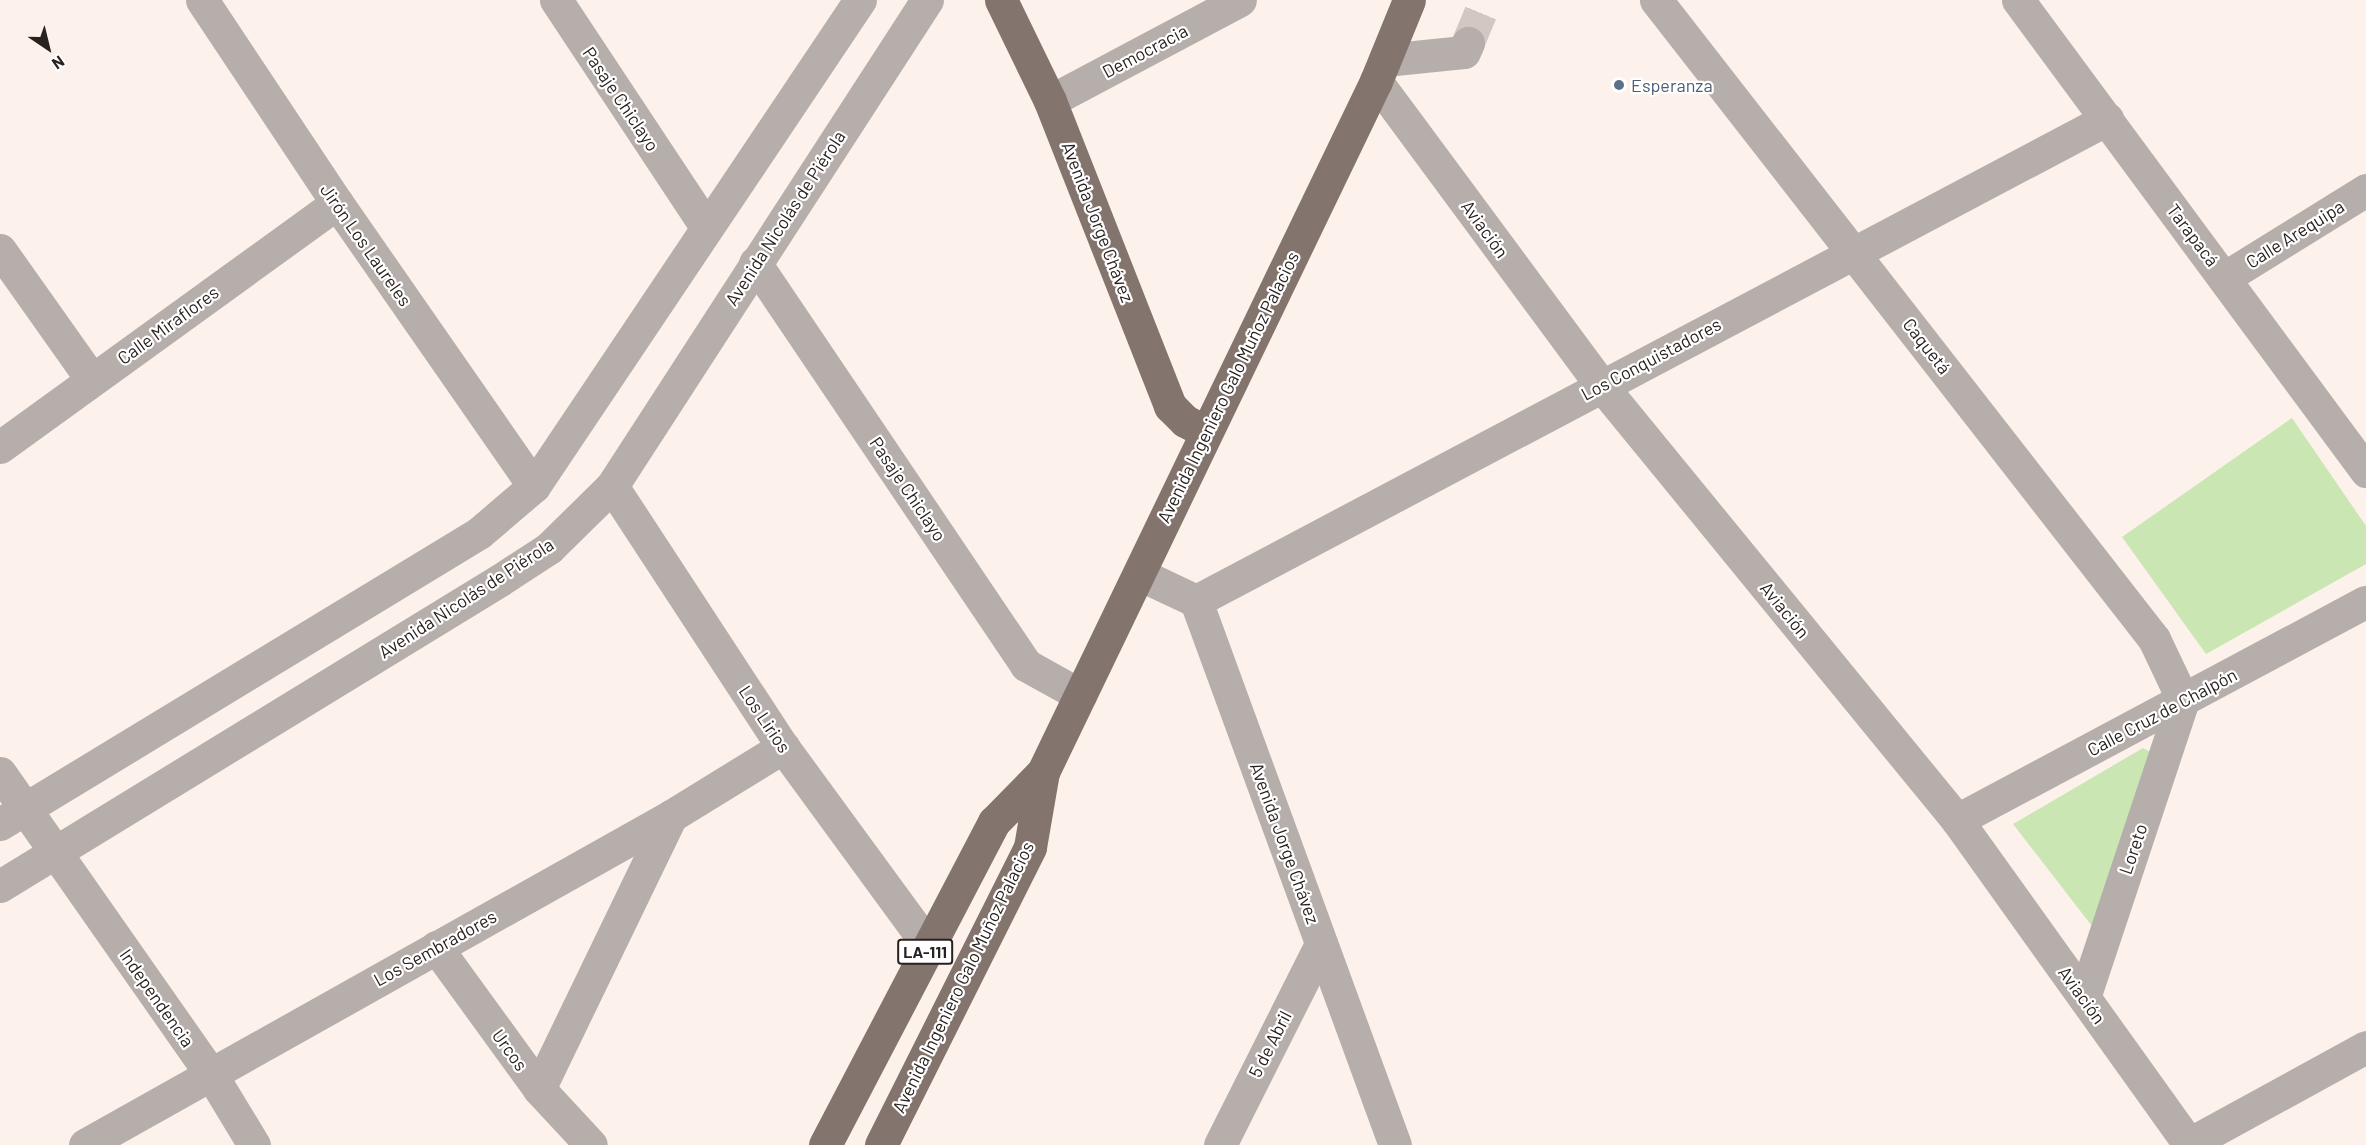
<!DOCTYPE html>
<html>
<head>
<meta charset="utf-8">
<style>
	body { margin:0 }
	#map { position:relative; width:2366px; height:1145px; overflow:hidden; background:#fdf1ec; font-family:Barlow,sans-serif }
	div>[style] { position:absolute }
	.green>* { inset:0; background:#cae6b2 }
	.minor-tunnel>* { height:33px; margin-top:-16.5px; transform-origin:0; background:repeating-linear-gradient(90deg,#d3c7c3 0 33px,transparent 0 49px) }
	.minor>* { height:33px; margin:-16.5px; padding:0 16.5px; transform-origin:16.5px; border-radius:16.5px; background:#b6aeaa }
	.major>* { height:33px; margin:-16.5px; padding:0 16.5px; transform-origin:16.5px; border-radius:16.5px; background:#83746e }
	.dots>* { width:16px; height:16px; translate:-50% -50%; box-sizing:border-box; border:3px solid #fff; border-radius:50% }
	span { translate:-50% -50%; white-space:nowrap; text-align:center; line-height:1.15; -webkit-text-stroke:4.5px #fff; paint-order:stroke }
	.shield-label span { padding:2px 4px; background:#fff; border:2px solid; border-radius:4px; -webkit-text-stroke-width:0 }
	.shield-label { font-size:16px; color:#29211f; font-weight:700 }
	.street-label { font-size:18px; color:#29211f }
	.service-label { font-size:18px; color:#4e5e75 }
	.left { translate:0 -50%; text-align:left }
	.north { position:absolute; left:18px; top:18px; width:60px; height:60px; -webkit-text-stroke:4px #fff; paint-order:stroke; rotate:145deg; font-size:16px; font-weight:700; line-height:24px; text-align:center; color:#29211f }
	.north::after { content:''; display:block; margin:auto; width:21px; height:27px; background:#29211f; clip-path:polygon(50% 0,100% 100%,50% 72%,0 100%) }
</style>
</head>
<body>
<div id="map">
	<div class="green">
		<div style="clip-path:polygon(2292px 418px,2366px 526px,2366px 564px,2206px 654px,2122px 537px)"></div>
		<div style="clip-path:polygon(2143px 748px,2150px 752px,2095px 930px,2013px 824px)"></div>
	</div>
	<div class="minor-tunnel">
		<div style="left:1468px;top:43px;width:47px;rotate:-67.3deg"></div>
	</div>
	<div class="minor">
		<div style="left:202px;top:0;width:244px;rotate:56.4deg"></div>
		<div style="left:337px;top:203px;width:345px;rotate:55.2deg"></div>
		<div style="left:556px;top:0;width:273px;rotate:56.5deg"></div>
		<div style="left:1656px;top:0;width:810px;rotate:52.07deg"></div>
		<div style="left:2154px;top:639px;width:68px;rotate:64.6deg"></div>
		<div style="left:2183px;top:700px;width:313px;rotate:108.4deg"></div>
		<div style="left:2018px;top:0;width:586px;rotate:53.54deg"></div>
		<div style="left:1385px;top:60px;width:79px;rotate:-5.8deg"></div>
		<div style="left:1464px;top:52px;width:10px;rotate:-66deg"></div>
		<div style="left:1376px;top:81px;width:378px;rotate:53.5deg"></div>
		<div style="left:1601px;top:385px;width:562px;rotate:50.7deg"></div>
		<div style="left:1957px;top:820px;width:398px;rotate:54.4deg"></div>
		<div style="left:1050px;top:101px;width:215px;rotate:-28deg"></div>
		<div style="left:0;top:250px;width:159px;rotate:54.7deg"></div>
		<div style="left:755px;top:263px;width:485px;rotate:56deg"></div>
		<div style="left:1026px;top:665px;width:62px;rotate:29.1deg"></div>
		<div style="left:2224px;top:278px;width:167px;rotate:-31.8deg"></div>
		<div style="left:0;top:447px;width:416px;rotate:-35.9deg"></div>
		<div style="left:612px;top:486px;width:312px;rotate:56.8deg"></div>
		<div style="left:783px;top:747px;width:245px;rotate:53.8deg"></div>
		<div style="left:1139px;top:574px;width:63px;rotate:25.3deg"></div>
		<div style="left:1196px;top:601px;width:579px;rotate:69.91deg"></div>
		<div style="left:1196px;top:601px;width:1031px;rotate:-27.88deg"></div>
		<div style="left:0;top:773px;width:368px;rotate:55deg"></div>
		<div style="left:211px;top:1074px;width:83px;rotate:58.8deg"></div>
		<div style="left:1957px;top:820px;width:463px;rotate:-28.1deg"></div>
		<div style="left:0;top:824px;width:560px;rotate:-31.28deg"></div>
		<div style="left:479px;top:533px;width:72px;rotate:-40.5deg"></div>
		<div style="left:534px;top:486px;width:585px;rotate:-56.15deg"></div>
		<div style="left:0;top:886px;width:586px;rotate:-31.47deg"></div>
		<div style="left:500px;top:580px;width:59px;rotate:-33.1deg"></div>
		<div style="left:549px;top:548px;width:88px;rotate:-44.5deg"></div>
		<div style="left:612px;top:486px;width:579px;rotate:-57.05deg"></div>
		<div style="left:436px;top:947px;width:175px;rotate:54deg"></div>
		<div style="left:539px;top:1089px;width:76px;rotate:47.1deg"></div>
		<div style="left:539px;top:1089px;width:303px;rotate:-64.2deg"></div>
		<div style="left:85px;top:1145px;width:672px;rotate:-29.31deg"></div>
		<div style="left:671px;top:816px;width:132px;rotate:-31.6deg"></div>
		<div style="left:1220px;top:1145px;width:225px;rotate:-63.3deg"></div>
		<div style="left:2187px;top:1145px;width:204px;rotate:-28.7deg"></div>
	</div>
	<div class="major">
		<div style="left:1001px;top:0;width:112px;rotate:64.1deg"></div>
		<div style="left:1050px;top:101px;width:328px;rotate:68.5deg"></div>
		<div style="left:1170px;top:406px;width:21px;rotate:45deg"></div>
		<div style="left:1185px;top:421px;width:22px;rotate:27deg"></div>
		<div style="left:825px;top:1145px;width:365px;rotate:-62.4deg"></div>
		<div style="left:994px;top:822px;width:70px;rotate:-45.6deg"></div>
		<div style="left:881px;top:1145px;width:333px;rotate:-63.4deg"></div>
		<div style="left:1030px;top:847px;width:76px;rotate:-80.2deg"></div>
		<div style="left:1043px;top:772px;width:767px;rotate:-64.27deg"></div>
		<div style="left:1376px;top:81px;width:87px;rotate:-67.8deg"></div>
	</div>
	<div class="dots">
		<div style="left:1619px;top:85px;background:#5c6f8a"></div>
	</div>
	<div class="shield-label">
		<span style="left:925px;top:952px">LA-111</span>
	</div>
	<div class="street-label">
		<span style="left:1145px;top:51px;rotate:-28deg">Democracia</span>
		<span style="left:621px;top:99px;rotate:56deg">Pasaje Chiclayo</span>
		<span style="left:785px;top:218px;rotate:-57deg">Avenida Nicolás de Piérola</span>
		<span style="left:1098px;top:222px;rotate:69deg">Avenida Jorge Chávez</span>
		<span style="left:1485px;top:229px;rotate:54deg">Aviación</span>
		<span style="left:2295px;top:234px;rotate:-32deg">Calle Arequipa</span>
		<span style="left:2193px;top:235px;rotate:53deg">Tarapacá</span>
		<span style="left:366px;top:245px;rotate:55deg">Jirón Los Laureles</span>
		<span style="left:168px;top:325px;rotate:-36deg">Calle Miraflores</span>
		<span style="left:1927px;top:346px;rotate:52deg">Caquetá</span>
		<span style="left:1651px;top:359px;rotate:-28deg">Los Conquistadores</span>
		<span style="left:1228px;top:387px;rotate:-64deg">Avenida Ingeniero Galo Muñoz Palacios</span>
		<span style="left:908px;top:489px;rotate:56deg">Pasaje Chiclayo</span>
		<span style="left:466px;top:598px;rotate:-33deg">Avenida Nicolás de Piérola</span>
		<span style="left:1785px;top:610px;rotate:51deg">Aviación</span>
		<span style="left:2162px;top:712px;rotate:-28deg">Calle Cruz de Chalpón</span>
		<span style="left:765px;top:719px;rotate:56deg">Los Lirios</span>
		<span style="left:1285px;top:843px;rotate:70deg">Avenida Jorge Chávez</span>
		<span style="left:2133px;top:849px;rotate:-71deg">Loreto</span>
		<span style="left:435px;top:948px;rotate:-29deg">Los Sembradores</span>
		<span style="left:963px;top:977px;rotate:-64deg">Avenida Ingeniero Galo Muñoz Palacios</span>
		<span style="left:2082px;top:995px;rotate:54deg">Aviación</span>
		<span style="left:157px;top:998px;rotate:55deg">Independencia</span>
		<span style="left:1270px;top:1044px;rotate:-63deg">5 de Abril</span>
		<span style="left:510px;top:1050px;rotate:54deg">Urcos</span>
	</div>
	<div class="service-label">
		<span class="left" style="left:1631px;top:85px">Esperanza</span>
	</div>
	<div class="north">N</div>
</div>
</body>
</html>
